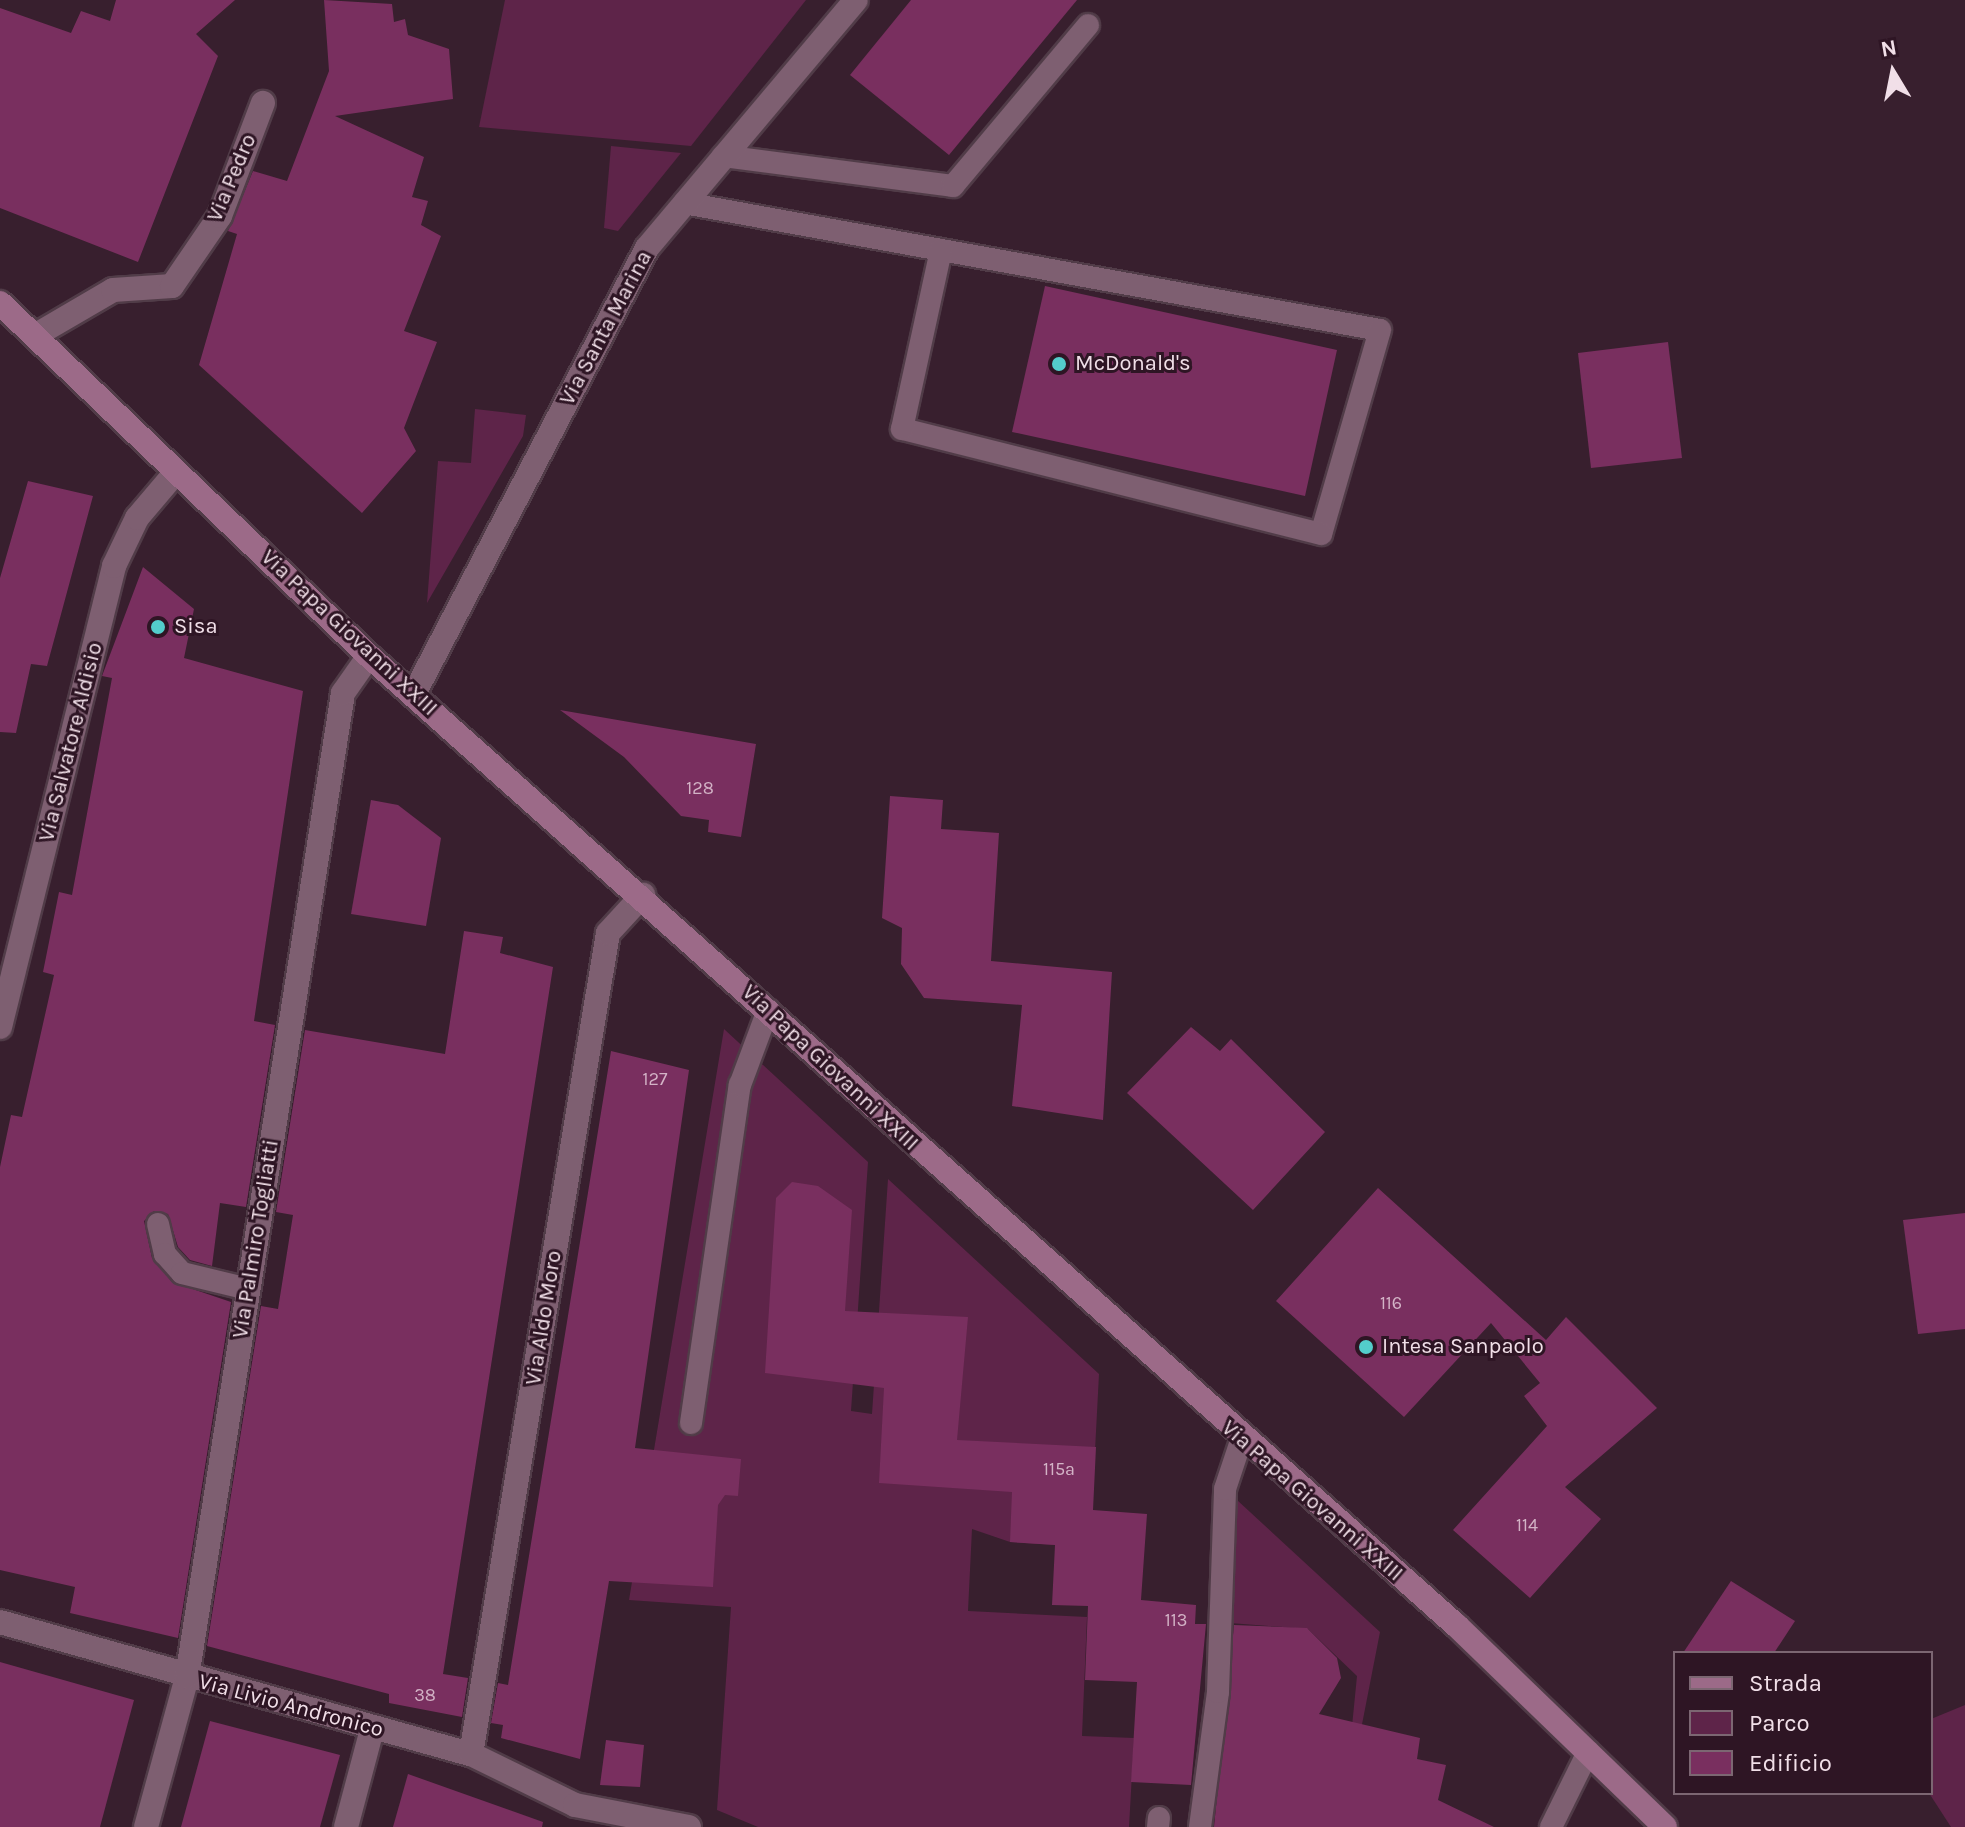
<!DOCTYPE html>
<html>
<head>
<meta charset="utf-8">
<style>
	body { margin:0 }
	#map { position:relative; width:1965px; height:1827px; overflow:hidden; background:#381f2e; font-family:Karla,sans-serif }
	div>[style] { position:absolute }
	.green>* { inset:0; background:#5e2449 }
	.building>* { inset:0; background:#792f5f }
	.roads { filter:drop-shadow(2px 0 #513c48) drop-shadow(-2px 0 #513c48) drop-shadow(0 2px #513c48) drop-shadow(0 -2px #513c48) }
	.lane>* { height:22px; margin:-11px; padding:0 11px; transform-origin:11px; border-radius:11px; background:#7e5f71 }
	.street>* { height:24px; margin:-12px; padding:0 12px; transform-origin:12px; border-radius:12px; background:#7e5f71 }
	.secondary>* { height:24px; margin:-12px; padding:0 12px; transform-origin:12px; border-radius:12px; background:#9c6a88 }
	.dots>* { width:22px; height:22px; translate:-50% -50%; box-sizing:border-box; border:4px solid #2e1524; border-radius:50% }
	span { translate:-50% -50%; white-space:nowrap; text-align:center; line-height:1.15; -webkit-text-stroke:6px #2e1524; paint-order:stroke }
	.number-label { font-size:18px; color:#d3b3c6 }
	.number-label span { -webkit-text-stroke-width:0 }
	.street-label { font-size:22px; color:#f1dfe8 }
	.poi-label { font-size:22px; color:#f1dfe8 }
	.left { translate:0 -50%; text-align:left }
	.legend { position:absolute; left:1673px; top:1651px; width:260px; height:144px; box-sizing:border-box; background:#2e1524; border:2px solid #7c6672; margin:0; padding:10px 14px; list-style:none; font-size:24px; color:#f1dfe8 }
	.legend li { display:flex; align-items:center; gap:16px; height:40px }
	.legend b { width:40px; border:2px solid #7c6672 }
	.north { position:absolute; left:1853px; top:32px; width:80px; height:80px; -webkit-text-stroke:6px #2e1524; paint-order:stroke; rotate:350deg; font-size:22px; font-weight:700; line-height:32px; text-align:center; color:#f1dfe8 }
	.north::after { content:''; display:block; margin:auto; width:28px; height:36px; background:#f1dfe8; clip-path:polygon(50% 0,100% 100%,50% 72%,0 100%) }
</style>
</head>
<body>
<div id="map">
	<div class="green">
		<div style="clip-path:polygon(505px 0,806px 0,691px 146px,479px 127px)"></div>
		<div style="clip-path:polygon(611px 146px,681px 153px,618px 231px,604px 228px)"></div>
		<div style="clip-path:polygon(475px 409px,526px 415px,523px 436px,427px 603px,438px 461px,471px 463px)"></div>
		<div style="clip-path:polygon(724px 1029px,868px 1162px,851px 1411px,872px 1414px,888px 1179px,1099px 1374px,1090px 1547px,1010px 1542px,972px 1529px,968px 1611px,1087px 1617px,1082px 1736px,1134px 1738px,1129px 1827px,758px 1827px,717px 1810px,731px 1607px,629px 1600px)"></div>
		<div style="clip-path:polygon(1237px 1500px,1380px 1632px,1342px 1827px,1357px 1676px,1308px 1629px,1230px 1623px)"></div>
		<div style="clip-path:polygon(1965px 1705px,1965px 1827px,1951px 1827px,1929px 1793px,1931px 1719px)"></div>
	</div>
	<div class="building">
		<div style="clip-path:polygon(116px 0,235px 0,196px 34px,218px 56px,138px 262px,0 208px,0 8px,71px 33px,81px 11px,110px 21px)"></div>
		<div style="clip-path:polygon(324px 0,392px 4px,394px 22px,405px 19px,408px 35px,449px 49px,453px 99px,335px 116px,424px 157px,412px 197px,428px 201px,421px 225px,441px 236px,404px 331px,437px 342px,404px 428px,416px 451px,362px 513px,199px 365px,237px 234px,228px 231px,253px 171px,287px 181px,329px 71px)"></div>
		<div style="clip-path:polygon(911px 0,1077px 0,949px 155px,850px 75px)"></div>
		<div style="clip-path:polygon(1045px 286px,1337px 350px,1305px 496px,1012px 432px)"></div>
		<div style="clip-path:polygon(1668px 342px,1682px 458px,1591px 468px,1578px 353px)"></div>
		<div style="clip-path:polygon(28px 481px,93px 496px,47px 666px,31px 664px,16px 733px,0 732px,0 578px)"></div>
		<div style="clip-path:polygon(143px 567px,194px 609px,184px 658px,303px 691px,254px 1021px,275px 1025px,246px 1207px,220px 1203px,212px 1266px,190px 1260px,178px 1247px,168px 1214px,154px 1211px,144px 1221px,152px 1258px,172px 1282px,231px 1302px,178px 1638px,70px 1613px,75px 1587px,0 1570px,0 1167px,11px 1115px,22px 1117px,54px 975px,43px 972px,59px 892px,72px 895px,112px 678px,102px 676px)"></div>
		<div style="clip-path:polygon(560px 710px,756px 744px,741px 837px,708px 832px,709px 820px,681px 816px,624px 757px)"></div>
		<div style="clip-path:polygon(890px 796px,943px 800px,941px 829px,999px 833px,991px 961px,1112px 972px,1103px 1120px,1012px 1106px,1022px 1005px,924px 998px,901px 964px,902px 928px,882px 918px)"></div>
		<div style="clip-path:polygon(371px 800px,398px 805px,441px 838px,426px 926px,351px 914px)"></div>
		<div style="clip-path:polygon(464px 931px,503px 937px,500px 953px,553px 967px,443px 1674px,468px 1678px,462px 1717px,389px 1703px,389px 1694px,207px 1646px,261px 1306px,278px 1309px,286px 1259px,293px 1215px,276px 1212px,305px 1030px,445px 1054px)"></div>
		<div style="clip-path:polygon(1191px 1027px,1220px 1051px,1231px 1039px,1325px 1132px,1253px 1210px,1127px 1093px)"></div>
		<div style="clip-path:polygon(611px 1051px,689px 1070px,635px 1448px,741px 1459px,738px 1496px,725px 1495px,718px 1505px,713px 1587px,609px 1581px,580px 1759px,501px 1738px,503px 1725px,491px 1723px,498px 1683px,508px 1685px)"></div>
		<div style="clip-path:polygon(792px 1182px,818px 1186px,852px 1210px,845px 1311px,968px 1317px,957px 1440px,1096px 1447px,1093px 1510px,1147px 1514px,1141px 1600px,1196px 1605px,1195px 1624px,1206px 1624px,1191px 1785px,1131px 1782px,1137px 1682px,1085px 1680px,1088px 1606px,1052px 1605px,1055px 1545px,1010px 1542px,1012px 1492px,879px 1483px,884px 1388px,765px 1373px,776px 1198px)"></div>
		<div style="clip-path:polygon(1378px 1188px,1546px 1340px,1566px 1317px,1657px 1408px,1565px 1487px,1601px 1519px,1530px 1598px,1453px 1530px,1547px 1426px,1524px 1396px,1540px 1383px,1491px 1323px,1404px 1417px,1276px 1301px)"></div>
		<div style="clip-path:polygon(1965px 1213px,1965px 1329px,1918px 1334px,1903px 1220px)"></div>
		<div style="clip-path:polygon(1731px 1581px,1795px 1621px,1774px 1653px,1683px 1653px)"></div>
		<div style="clip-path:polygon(1234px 1625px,1307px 1628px,1337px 1658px,1341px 1678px,1319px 1714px,1420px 1738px,1417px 1759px,1446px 1765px,1438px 1800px,1494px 1827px,1214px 1827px)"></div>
		<div style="clip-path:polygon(0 1662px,134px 1700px,100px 1827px,0 1827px)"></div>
		<div style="clip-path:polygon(210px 1721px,340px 1755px,320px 1827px,181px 1827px)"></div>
		<div style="clip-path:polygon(606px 1740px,644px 1745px,640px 1787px,600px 1785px)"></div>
		<div style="clip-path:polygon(408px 1774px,543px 1822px,542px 1827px,393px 1827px)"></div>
	</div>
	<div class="roads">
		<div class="lane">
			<div style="left:723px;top:156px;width:232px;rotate:7.4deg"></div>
			<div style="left:953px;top:186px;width:210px;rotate:-50deg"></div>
			<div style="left:684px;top:203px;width:707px;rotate:10.34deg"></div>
			<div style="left:1380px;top:330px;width:212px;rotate:106.1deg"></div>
			<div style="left:1321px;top:534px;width:432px;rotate:-165.9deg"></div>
			<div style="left:902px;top:429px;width:183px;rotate:-77.7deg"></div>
			<div style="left:158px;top:1224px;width:31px;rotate:77deg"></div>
			<div style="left:165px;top:1254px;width:25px;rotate:48deg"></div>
			<div style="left:182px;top:1273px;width:68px;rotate:13.6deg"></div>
			<div style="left:691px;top:1423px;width:342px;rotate:-81.8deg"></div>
			<div style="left:740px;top:1085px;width:80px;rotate:-69.5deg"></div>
			<div style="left:1158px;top:1827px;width:9px;rotate:-84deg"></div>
			<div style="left:1200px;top:1827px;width:136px;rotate:-82.4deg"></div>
			<div style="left:1218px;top:1692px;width:203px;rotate:-88deg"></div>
			<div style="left:1225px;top:1489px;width:51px;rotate:-71.6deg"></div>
			<div style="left:1551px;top:1827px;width:84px;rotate:-63.7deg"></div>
		</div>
		<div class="street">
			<div style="left:36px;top:335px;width:89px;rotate:-30.3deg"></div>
			<div style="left:113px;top:290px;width:59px;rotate:-3.9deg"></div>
			<div style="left:172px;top:286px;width:85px;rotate:-55.6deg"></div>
			<div style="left:220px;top:216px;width:121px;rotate:-69.2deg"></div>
			<div style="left:414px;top:694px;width:503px;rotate:-62.42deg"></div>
			<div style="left:647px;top:248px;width:324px;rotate:-49.9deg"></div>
			<div style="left:0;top:1027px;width:475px;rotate:-76.1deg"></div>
			<div style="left:114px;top:566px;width:53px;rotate:-64.4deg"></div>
			<div style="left:137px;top:518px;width:60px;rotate:-49.7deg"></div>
			<div style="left:0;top:1622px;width:489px;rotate:15.7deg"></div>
			<div style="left:471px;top:1754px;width:116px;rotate:26.1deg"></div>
			<div style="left:575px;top:1805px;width:116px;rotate:10.9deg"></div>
			<div style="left:471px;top:1754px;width:832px;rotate:-80.53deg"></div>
			<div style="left:608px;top:933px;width:52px;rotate:-47.4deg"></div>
			<div style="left:146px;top:1827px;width:156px;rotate:-74.7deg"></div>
			<div style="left:187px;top:1677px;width:996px;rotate:-80.99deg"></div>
			<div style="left:343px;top:693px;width:45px;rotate:-54.9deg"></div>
			<div style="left:346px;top:1827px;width:101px;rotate:-75.1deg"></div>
		</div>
		<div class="secondary">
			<div style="left:0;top:303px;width:511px;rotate:43.73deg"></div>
			<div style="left:369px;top:656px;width:1458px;rotate:41.72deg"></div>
			<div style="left:1457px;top:1626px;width:289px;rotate:44deg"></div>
		</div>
	</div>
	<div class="dots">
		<div style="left:1059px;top:364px;background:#53cdcb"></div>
		<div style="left:158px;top:627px;background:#53cdcb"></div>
		<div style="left:1366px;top:1347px;background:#53cdcb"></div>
	</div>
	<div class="number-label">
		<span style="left:700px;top:788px">128</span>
		<span style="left:655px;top:1079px">127</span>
		<span style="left:1391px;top:1303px">116</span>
		<span style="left:1059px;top:1469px">115a</span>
		<span style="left:1527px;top:1525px">114</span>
		<span style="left:1176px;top:1620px">113</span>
		<span style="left:425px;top:1695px">38</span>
	</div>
	<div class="street-label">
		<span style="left:232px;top:178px;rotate:-67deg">Via Pedro</span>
		<span style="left:606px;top:328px;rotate:-62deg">Via Santa Marina</span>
		<span style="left:349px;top:633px;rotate:43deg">Via Papa Giovanni XXIII</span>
		<span style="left:71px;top:742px;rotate:-76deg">Via Salvatore Aldisio</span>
		<span style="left:830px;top:1068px;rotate:43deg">Via Papa Giovanni XXIII</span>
		<span style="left:256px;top:1239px;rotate:-81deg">Via Palmiro Togliatti</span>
		<span style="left:544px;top:1318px;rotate:-81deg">Via Aldo Moro</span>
		<span style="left:1312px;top:1501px;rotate:41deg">Via Papa Giovanni XXIII</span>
		<span style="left:291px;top:1706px;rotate:15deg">Via Livio Andronico</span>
	</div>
	<div class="poi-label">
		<span class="left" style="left:1075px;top:364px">McDonald's</span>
		<span class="left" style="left:174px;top:627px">Sisa</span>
		<span class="left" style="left:1382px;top:1347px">Intesa Sanpaolo</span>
	</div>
	<ul class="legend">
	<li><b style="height:10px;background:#9c6a88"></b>Strada</li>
	<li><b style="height:22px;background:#5e2449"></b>Parco</li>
	<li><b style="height:22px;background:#792f5f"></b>Edificio</li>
	</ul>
	<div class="north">N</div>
</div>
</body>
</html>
